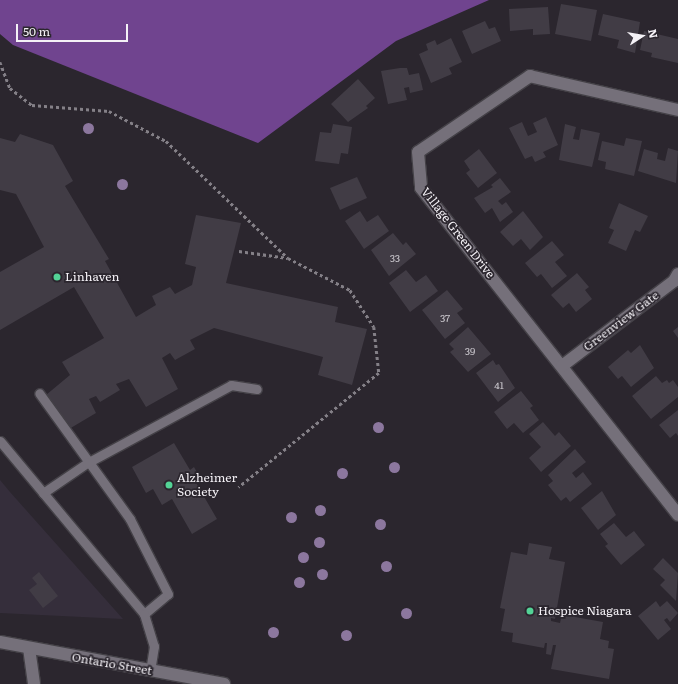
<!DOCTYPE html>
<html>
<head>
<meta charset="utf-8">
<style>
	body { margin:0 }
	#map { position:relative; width:678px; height:684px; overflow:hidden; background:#2b262e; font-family:Literata,serif }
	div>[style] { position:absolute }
	.built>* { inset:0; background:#352e3b }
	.forest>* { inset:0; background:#70448f }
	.building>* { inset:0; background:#413c45 }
	.path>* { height:2.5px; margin-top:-1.25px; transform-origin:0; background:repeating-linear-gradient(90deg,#848087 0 3px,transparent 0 6px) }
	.roads { filter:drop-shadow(1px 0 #444147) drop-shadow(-1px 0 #444147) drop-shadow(0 1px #444147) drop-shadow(0 -1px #444147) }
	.lane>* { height:9px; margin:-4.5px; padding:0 4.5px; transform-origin:4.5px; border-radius:4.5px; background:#75707a }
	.street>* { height:12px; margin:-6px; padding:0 6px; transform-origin:6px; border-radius:6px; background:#75707a }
	.secondary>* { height:12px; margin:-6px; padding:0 6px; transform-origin:6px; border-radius:6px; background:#75707a }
	.trees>* { width:11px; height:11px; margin:-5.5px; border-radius:50%; background:#8c779e }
	.dots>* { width:11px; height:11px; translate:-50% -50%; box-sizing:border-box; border:2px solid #2b262e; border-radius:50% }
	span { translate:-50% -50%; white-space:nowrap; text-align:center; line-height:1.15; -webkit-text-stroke:3.5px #2b262e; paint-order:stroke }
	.number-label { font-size:10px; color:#c7c4ca }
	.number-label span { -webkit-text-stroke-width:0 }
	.street-label { font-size:12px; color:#f4f1f6 }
	.poi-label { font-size:12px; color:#f4f1f6 }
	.left { translate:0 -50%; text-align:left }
	.north { position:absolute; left:622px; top:16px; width:40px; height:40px; -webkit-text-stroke:3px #2b262e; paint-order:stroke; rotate:78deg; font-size:11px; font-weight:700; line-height:16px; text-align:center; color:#f4f1f6 }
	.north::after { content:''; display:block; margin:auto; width:14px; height:18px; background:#f4f1f6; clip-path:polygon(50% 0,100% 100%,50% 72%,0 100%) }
	.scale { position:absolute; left:16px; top:24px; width:112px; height:18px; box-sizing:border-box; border:2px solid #f4f1f6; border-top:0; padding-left:5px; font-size:12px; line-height:14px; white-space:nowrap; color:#f4f1f6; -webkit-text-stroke:3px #2b262e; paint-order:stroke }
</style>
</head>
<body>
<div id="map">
	<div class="built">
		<div style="clip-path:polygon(0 480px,10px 492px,123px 619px,0 613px)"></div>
	</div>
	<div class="forest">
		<div style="clip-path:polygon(0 0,489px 0,396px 41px,258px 143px,13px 45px,0 34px)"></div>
	</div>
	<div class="building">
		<div style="clip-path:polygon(561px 4px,597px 10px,591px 41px,555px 34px)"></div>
		<div style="clip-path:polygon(548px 7px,550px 34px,533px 35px,533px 29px,510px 31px,509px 9px)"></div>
		<div style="clip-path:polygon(603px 14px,640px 22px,635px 53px,617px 48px,619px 40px,598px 35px)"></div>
		<div style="clip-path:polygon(485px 21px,489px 29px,495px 27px,501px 41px,472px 54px,462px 31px)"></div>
		<div style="clip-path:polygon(644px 31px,678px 39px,678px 63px,651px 57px,652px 53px,640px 50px)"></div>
		<div style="clip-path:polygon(451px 38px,462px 62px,449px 68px,452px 74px,431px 83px,419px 54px,428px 50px,426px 44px,435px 40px,437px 45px)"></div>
		<div style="clip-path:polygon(400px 68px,407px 68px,409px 75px,419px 73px,423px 90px,410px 93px,409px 87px,404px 88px,407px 100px,388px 104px,381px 71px)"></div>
		<div style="clip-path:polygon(358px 79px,375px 98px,366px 106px,368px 108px,348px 122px,331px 104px)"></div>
		<div style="clip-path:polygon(546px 117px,558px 145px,543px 152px,546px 157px,535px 162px,532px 156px,525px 159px,509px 128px,522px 122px,528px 136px,537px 132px,533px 123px)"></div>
		<div style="clip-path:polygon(333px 124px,352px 127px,348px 154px,341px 153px,339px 164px,315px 161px,320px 132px,331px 133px)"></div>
		<div style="clip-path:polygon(565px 124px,576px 127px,573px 139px,579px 140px,581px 129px,600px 133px,592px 167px,559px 160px)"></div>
		<div style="clip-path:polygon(20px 134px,53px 145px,73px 181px,65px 186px,109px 259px,105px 261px,136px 317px,156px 305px,152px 296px,170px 287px,175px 294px,192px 285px,196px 267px,185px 264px,196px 215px,241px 223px,226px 283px,338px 307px,335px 322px,367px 329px,352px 385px,318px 375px,323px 357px,214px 328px,190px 340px,195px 349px,175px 360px,170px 353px,162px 358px,178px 389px,146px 407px,129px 379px,116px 384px,120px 390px,100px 402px,96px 396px,89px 399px,96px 413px,69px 429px,46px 395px,70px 375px,62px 362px,104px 338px,74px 287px,0 330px,0 272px,44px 247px,16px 194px,0 190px,0 138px,15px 142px)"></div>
		<div style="clip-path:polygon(626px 138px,642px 141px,634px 176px,605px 169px,606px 162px,598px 160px,602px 141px,624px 146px)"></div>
		<div style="clip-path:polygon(668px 148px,678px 151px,676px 183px,638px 171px,644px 149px,658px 153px,657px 159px,665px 161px)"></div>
		<div style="clip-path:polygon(479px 149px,497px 173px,478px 188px,466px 173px,470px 170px,464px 161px)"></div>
		<div style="clip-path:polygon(357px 177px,367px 198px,340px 210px,330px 188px)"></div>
		<div style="clip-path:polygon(500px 178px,511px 192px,498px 201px,502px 205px,506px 202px,513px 212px,500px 222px,492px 208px,485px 213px,474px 198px,493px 187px,491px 185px)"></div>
		<div style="clip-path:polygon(619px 203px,648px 216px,640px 232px,635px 230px,626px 251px,608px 243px,614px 230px,609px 228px)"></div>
		<div style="clip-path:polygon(360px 211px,367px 222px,378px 215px,389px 231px,364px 249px,345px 221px)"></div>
		<div style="clip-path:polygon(523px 211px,543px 237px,530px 250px,521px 239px,513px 246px,500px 232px)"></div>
		<div style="clip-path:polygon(393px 233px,403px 245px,406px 242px,416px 254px,389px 276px,371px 250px)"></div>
		<div style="clip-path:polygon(552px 241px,564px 255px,555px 262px,567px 276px,552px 288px,541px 274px,537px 277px,525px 263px)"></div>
		<div style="clip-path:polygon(406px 270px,416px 282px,426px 275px,438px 291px,410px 312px,389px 283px)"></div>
		<div style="clip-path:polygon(577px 273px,589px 287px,585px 290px,592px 299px,576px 312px,569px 303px,563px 308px,551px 295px)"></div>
		<div style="clip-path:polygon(447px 290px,463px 309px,457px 313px,465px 323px,445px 339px,422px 310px)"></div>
		<div style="clip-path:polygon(468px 327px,491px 354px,468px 372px,450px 352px,454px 349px,449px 344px)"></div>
		<div style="clip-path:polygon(678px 327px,678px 338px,673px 331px)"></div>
		<div style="clip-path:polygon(640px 345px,654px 368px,631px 387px,622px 376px,618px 379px,608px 367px,628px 350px,631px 353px)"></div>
		<div style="clip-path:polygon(493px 360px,496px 365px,499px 364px,515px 388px,498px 402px,476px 373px)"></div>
		<div style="clip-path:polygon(656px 376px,662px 383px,667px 380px,669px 383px,673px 380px,678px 387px,678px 397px,651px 419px,632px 396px)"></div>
		<div style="clip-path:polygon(521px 391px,533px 406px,530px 408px,539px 420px,523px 433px,514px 423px,507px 429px,494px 412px)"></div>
		<div style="clip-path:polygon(678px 410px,678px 436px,676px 433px,670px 438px,659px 425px)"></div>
		<div style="clip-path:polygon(543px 422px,555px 436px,559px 432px,571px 446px,541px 472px,529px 458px,541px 447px,529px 434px)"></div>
		<div style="clip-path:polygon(174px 443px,190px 470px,194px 467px,200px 478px,195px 481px,217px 519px,192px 534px,172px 499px,162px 505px,153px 489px,146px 493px,132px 467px)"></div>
		<div style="clip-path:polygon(575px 449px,586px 462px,572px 473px,576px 478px,583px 472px,592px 484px,570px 502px,566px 497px,561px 501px,548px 485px,553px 481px,548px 475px)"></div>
		<div style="clip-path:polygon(602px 491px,616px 515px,598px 530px,581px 508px)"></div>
		<div style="clip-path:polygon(614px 523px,626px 537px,634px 531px,645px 545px,621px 565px,605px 546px,608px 544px,600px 534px)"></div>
		<div style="clip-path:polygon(529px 543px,552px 547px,549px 559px,565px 562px,555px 619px,551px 618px,551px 621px,560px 623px,563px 609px,576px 612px,575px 617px,603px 622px,600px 639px,609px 641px,608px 648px,614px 649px,609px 679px,551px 669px,556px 645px,553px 645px,551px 655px,546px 654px,547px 643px,545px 643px,544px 648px,512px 642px,513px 633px,501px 631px,505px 609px,500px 608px,511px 552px,527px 555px)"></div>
		<div style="clip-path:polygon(663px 558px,678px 573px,676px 601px,660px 585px,665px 580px,653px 569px)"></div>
		<div style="clip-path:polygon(39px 572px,58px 596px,43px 608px,29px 590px,37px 584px,32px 578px)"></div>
		<div style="clip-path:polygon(656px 601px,660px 607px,667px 601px,678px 613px,670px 622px,667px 618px,664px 620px,671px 629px,658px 640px,638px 616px)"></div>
	</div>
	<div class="path">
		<div style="left:0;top:62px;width:28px;rotate:69deg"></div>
		<div style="left:10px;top:88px;width:28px;rotate:38deg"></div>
		<div style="left:32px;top:105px;width:77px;rotate:4.5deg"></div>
		<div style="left:109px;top:111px;width:64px;rotate:27.8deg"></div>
		<div style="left:166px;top:141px;width:169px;rotate:43.8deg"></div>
		<div style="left:239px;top:251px;width:49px;rotate:8.1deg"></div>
		<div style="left:288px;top:258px;width:70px;rotate:27.3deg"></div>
		<div style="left:350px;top:290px;width:44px;rotate:57deg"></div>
		<div style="left:374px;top:327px;width:46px;rotate:83.8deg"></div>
		<div style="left:379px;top:373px;width:181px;rotate:140.8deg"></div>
	</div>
	<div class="roads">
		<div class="lane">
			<div style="left:0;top:441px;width:225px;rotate:50.2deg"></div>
			<div style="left:144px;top:614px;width:31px;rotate:-40deg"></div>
			<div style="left:168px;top:594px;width:84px;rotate:-116.9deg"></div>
			<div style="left:130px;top:519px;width:155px;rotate:-125.8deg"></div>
			<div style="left:43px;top:493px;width:53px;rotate:-34.3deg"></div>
			<div style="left:87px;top:463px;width:164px;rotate:-28.4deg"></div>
			<div style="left:231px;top:385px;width:26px;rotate:9deg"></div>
			<div style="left:144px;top:614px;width:34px;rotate:73deg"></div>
			<div style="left:154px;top:646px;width:25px;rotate:99deg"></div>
		</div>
		<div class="street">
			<div style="left:678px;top:110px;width:152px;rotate:-167.1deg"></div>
			<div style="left:530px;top:76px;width:135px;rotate:145.8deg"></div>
			<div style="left:418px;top:152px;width:36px;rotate:85deg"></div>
			<div style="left:421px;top:188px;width:416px;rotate:51.8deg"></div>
			<div style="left:562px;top:366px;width:141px;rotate:-37.2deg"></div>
			<div style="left:674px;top:281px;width:8px;rotate:-60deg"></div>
			<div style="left:29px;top:648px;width:36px;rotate:82deg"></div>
		</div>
		<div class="secondary">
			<div style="left:0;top:642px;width:228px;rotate:10.6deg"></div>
		</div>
	</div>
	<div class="trees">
		<div style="left:88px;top:128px"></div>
		<div style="left:122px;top:184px"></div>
		<div style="left:378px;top:427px"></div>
		<div style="left:394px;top:467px"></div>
		<div style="left:342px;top:473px"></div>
		<div style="left:320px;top:510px"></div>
		<div style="left:291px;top:517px"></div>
		<div style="left:380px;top:524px"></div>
		<div style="left:319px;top:542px"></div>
		<div style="left:303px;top:557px"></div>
		<div style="left:386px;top:566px"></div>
		<div style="left:322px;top:574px"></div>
		<div style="left:299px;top:582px"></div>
		<div style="left:406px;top:613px"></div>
		<div style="left:273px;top:632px"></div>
		<div style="left:346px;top:635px"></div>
	</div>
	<div class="dots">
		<div style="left:57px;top:277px;background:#53d396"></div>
		<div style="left:169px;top:485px;background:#53d396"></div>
		<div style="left:530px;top:611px;background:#53d396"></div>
	</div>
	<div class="number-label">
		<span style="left:395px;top:258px">33</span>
		<span style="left:445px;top:318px">37</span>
		<span style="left:470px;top:351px">39</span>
		<span style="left:499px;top:385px">41</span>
	</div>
	<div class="street-label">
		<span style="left:458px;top:233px;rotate:52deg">Village Green Drive</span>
		<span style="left:621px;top:321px;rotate:-37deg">Greenview Gate</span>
		<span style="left:112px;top:664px;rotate:10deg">Ontario Street</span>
	</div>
	<div class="poi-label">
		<span class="left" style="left:65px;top:277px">Linhaven</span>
		<span class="left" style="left:177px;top:485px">Alzheimer<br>Society</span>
		<span class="left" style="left:538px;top:611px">Hospice Niagara</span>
	</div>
	<div class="north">N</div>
	<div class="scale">50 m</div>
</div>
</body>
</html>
